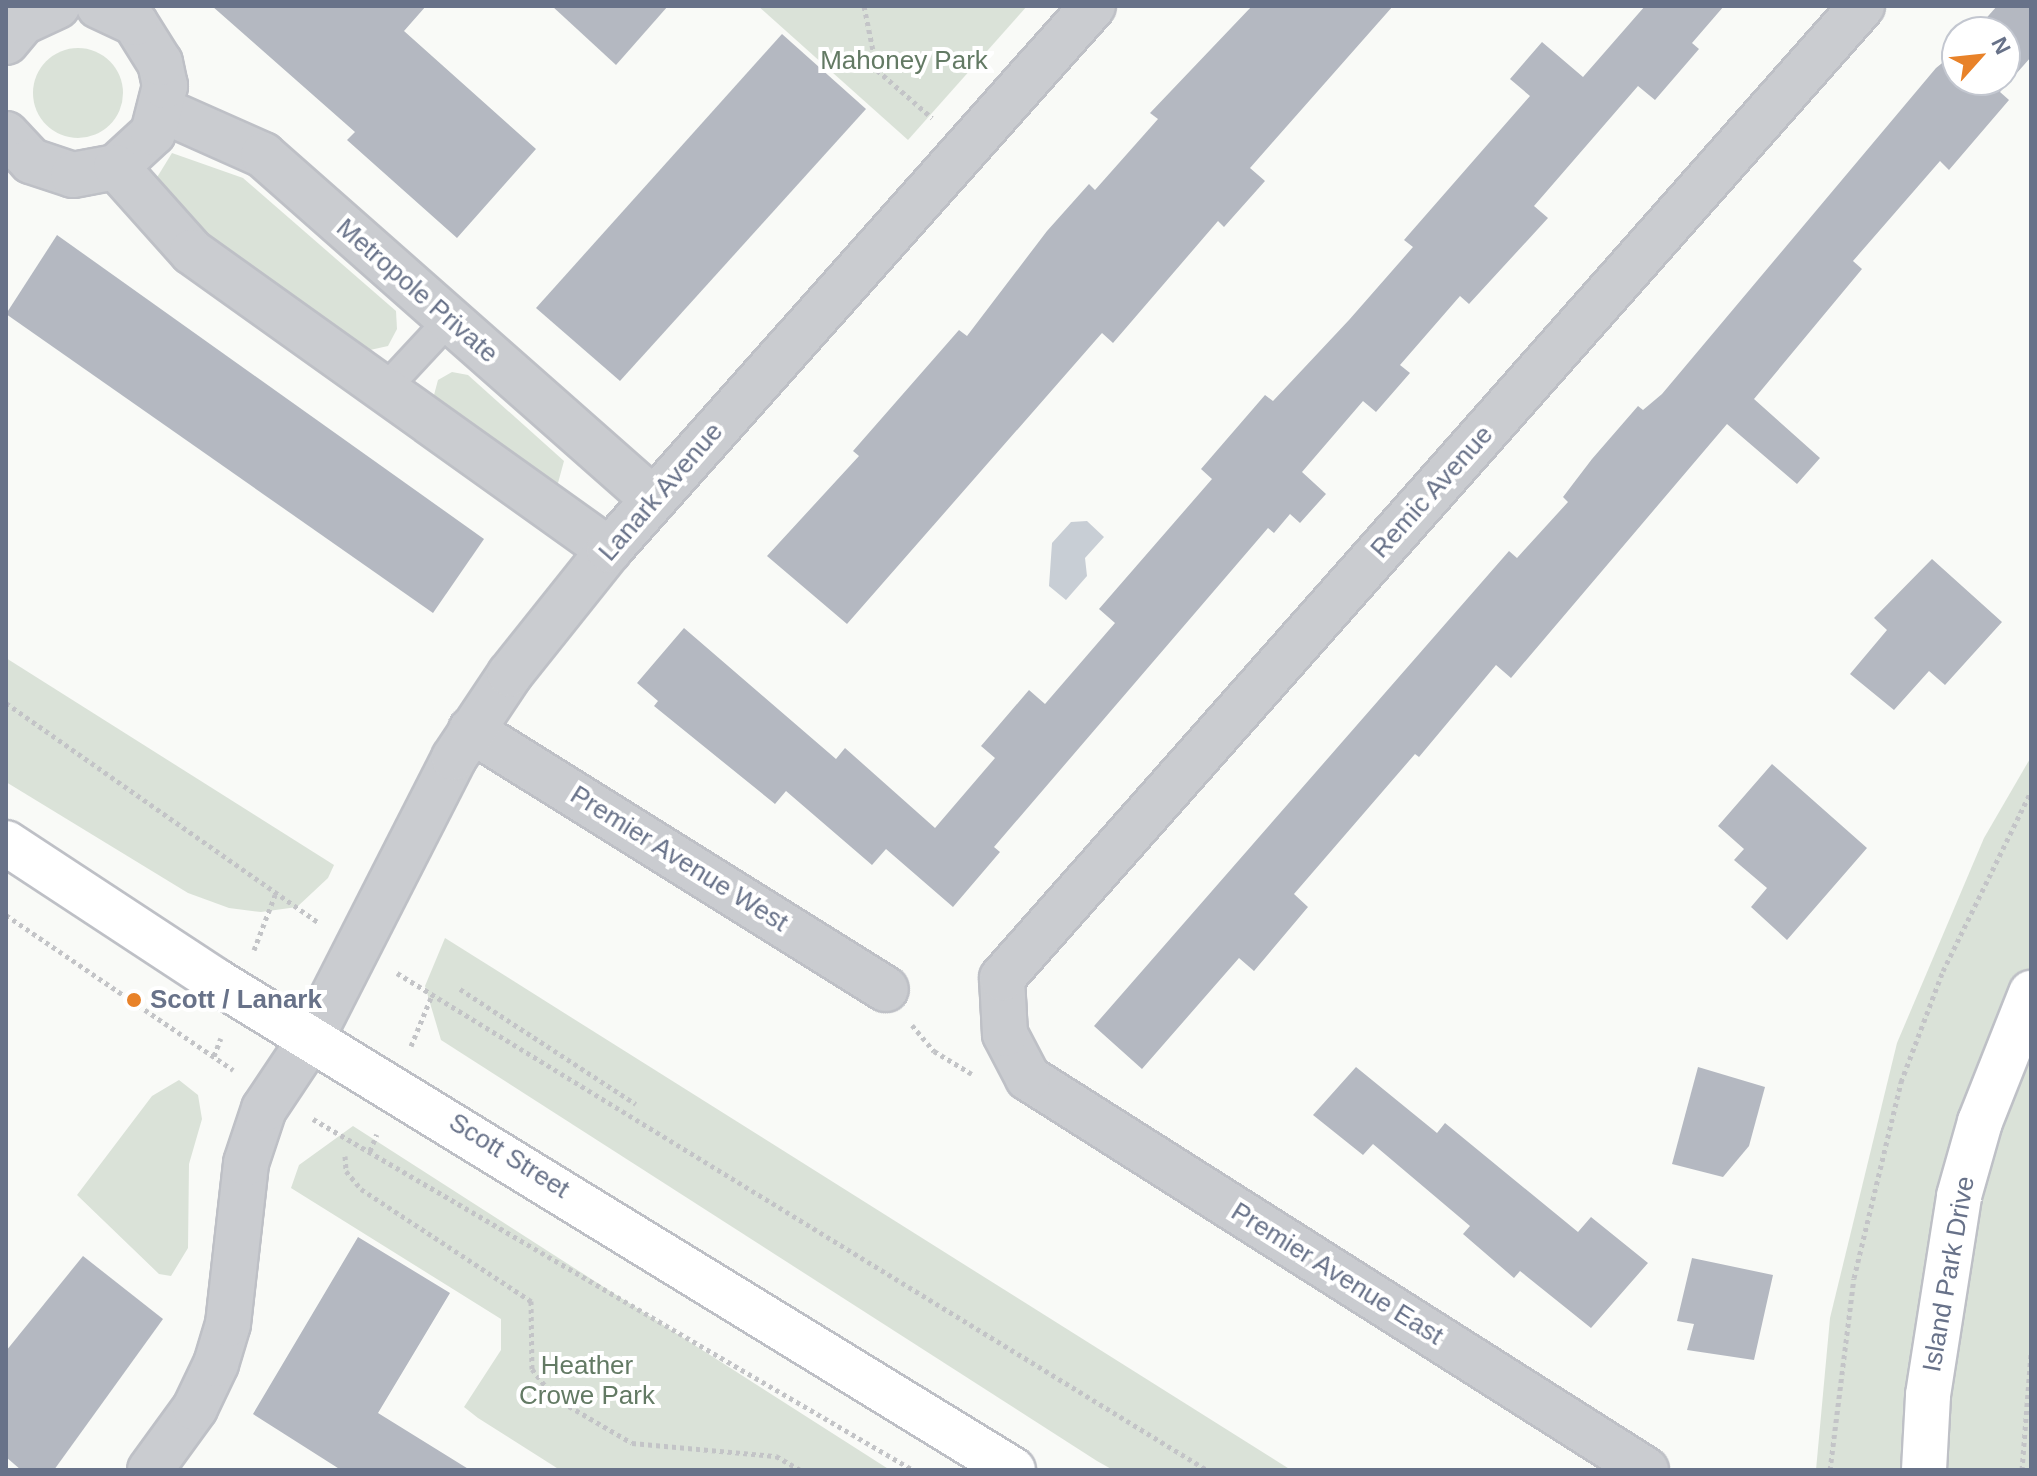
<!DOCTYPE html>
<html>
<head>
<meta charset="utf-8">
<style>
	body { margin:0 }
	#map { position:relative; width:2037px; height:1476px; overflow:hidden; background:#f9faf7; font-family:Arial,sans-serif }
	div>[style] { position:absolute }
	.green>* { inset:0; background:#dae2d8 }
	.round { border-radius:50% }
	.water>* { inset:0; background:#c8ced5 }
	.building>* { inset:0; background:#b4b8c1 }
	.path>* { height:5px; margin-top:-2.5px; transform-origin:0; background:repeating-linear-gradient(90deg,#c3c4c7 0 4px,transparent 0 8px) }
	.roads { filter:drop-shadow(2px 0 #bec0c6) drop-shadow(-2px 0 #bec0c6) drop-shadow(0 2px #bec0c6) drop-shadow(0 -2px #bec0c6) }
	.service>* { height:28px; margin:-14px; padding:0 14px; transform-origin:14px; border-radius:14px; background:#caccd0 }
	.minor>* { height:44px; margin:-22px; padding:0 22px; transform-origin:22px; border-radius:22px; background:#caccd0 }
	.tertiary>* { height:44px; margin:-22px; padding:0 22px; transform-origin:22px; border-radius:22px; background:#caccd0 }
	.secondary>* { height:44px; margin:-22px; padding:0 22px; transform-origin:22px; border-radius:22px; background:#fff }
	.dots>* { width:22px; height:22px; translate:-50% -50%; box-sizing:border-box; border:4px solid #fff; border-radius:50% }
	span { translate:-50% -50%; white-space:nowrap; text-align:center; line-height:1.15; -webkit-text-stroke:8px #fff; paint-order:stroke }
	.park-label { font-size:26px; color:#637a64 }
	.street-label { font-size:26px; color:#687289 }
	.poi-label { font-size:26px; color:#687289; font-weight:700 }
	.left { translate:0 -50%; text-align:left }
	.frame { position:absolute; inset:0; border:8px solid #687289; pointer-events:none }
	.north { position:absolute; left:1941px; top:16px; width:80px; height:80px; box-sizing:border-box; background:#fff; border:2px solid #c3c7d0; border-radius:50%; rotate:63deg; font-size:22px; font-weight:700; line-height:32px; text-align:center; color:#687289 }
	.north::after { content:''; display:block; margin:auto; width:28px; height:36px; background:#e88229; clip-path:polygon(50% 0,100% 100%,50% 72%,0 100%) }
</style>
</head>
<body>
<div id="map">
	<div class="green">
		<div style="clip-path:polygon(758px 6px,1027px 6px,908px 140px)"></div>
		<div class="round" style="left:33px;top:48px;width:90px;height:90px"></div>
		<div style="clip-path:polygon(172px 153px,243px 178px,396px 311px,397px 329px,388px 346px,361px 352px,198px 234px,156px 179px)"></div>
		<div style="clip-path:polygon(452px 372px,468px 375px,564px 461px,558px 483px,547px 485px,443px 411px,434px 395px,438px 380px)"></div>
		<div style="clip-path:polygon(6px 658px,334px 865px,328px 878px,297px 907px,261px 912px,229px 908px,188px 893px,6px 782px)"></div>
		<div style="clip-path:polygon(2031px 757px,2031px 1470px,1816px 1470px,1830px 1318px,1897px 1043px,1984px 838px)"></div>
		<div style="clip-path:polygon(445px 938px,1291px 1470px,1113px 1470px,1097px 1461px,441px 1040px,425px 986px)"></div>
		<div style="clip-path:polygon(179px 1080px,198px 1095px,202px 1119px,189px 1164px,188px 1248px,171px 1276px,159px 1274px,77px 1195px,152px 1096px)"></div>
		<div style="clip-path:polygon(353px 1126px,635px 1307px,890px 1470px,560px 1470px,478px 1418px,464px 1407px,501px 1350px,501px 1319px,291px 1188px,299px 1165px)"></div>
	</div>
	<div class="water">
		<div style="clip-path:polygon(1087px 521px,1104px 537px,1085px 558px,1087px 576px,1066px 600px,1049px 586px,1052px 543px,1071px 522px)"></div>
	</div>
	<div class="building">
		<div style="clip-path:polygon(212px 6px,426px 6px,404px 31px,536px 149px,457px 238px,347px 140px,355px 132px)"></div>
		<div style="clip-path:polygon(552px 6px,668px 6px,616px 65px)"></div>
		<div style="clip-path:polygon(1252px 6px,1393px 6px,1250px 168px,1265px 181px,1224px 227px,1218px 221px,1113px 343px,1102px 333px,847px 624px,767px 556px,859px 456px,853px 451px,959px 330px,967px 336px,1047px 231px,1089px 184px,1095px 190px,1158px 119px,1150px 113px)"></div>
		<div style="clip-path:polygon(1645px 6px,1724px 6px,1692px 43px,1699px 49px,1655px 100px,1638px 86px,1534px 206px,1548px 218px,1469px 304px,1460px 296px,1400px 365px,1410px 373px,1376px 412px,1363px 401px,1302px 472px,1326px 494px,1300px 523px,1290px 514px,1274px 533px,1268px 528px,994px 847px,1000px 852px,953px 907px,886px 849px,872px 865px,786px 791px,775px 804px,654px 706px,658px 701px,637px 683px,684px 628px,836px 759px,845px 748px,935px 828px,995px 758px,981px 746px,1029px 690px,1045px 704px,1115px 623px,1099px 609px,1212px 479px,1201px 469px,1265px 395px,1273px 401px,1349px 320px,1413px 247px,1404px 240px,1530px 96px,1510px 79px,1542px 42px,1583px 77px)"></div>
		<div style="clip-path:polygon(1997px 6px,2031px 6px,2031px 57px,2000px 92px,2009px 100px,1949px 170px,1940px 161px,1853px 261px,1862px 269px,1754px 399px,1820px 458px,1797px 484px,1727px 424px,1511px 678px,1496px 665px,1419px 757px,1415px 754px,1294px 894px,1308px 907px,1254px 971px,1239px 958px,1142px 1069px,1094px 1026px,1509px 551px,1517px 558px,1568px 502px,1563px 497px,1592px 459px,1638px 406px,1643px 410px,1662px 394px,1936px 68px,1957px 51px,1957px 80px,2005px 80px,2005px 32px,1974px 32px)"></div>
		<div style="clip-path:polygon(782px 34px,866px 109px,620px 381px,536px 308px)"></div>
		<div style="clip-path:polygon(57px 235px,484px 539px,433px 613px,6px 314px)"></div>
		<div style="clip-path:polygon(1932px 559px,2002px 622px,1945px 685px,1929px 671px,1894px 710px,1850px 674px,1887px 630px,1874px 618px)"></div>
		<div style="clip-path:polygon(1772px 764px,1867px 848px,1787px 940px,1751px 907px,1767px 888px,1734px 860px,1744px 849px,1718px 826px)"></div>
		<div style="clip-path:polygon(1356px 1067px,1437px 1133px,1445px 1123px,1578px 1232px,1591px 1217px,1648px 1263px,1591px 1328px,1520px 1271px,1514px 1278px,1463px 1234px,1470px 1226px,1373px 1144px,1363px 1155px,1313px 1115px)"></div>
		<div style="clip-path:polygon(1698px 1067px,1765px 1087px,1749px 1146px,1723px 1177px,1672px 1164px)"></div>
		<div style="clip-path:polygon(358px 1237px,450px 1293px,378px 1413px,470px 1470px,341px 1470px,253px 1414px)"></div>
		<div style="clip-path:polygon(83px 1256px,163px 1319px,54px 1470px,21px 1470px,6px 1457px,6px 1351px)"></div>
		<div style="clip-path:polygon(1692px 1258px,1773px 1275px,1754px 1360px,1687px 1350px,1694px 1324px,1677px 1321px)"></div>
	</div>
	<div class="path">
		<div style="left:864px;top:6px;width:65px;rotate:78.5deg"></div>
		<div style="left:877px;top:70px;width:73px;rotate:41.1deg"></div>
		<div style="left:6px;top:703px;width:381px;rotate:35.1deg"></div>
		<div style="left:6px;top:915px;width:275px;rotate:34.3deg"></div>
		<div style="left:254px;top:950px;width:59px;rotate:-69.1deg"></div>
		<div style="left:397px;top:973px;width:950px;rotate:31.53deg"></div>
		<div style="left:460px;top:989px;width:210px;rotate:33.2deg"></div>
		<div style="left:912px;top:1025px;width:34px;rotate:50deg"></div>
		<div style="left:934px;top:1051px;width:44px;rotate:31.2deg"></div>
		<div style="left:411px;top:1046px;width:55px;rotate:-67.6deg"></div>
		<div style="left:214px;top:1056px;width:19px;rotate:-69deg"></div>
		<div style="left:313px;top:1119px;width:695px;rotate:30.33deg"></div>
		<div style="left:370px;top:1151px;width:18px;rotate:-68deg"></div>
		<div style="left:345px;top:1156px;width:15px;rotate:86deg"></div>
		<div style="left:346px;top:1171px;width:23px;rotate:50deg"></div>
		<div style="left:361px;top:1189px;width:204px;rotate:33.4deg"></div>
		<div style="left:531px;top:1301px;width:68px;rotate:89.2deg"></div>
		<div style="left:532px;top:1369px;width:37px;rotate:52deg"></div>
		<div style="left:555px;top:1398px;width:89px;rotate:30.3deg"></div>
		<div style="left:632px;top:1443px;width:145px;rotate:5.2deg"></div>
		<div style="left:776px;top:1456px;width:28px;rotate:30deg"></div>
		<div style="left:1830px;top:1470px;width:193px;rotate:-82.9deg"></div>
		<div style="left:1854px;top:1278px;width:202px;rotate:-76.5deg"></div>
		<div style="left:1901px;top:1082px;width:119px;rotate:-69.3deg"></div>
		<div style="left:1943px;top:971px;width:200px;rotate:-63.9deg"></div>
		<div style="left:2022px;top:1470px;width:117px;rotate:-85.6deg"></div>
	</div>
	<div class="roads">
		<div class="service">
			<div style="left:384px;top:390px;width:96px;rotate:-47.1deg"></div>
		</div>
		<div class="minor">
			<div style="left:6px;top:42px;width:26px;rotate:-50deg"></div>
			<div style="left:23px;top:22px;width:38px;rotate:-25deg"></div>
			<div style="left:162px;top:110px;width:111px;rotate:24deg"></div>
			<div style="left:263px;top:155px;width:521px;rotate:41.42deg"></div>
			<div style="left:6px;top:134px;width:37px;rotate:47deg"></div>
			<div style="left:31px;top:161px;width:44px;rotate:18.4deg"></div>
			<div style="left:73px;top:175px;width:44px;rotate:-10.5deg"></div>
			<div style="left:116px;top:167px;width:50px;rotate:-42.6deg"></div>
			<div style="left:153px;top:133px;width:49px;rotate:-75.7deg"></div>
			<div style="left:165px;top:86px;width:24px;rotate:-102deg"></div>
			<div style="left:160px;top:63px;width:47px;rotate:-122deg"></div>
			<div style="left:135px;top:23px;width:40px;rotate:-155deg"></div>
			<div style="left:116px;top:167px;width:114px;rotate:48.2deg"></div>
			<div style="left:192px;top:252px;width:513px;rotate:35.55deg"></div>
			<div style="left:471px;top:730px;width:489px;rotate:32deg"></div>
			<div style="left:150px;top:1470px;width:77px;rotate:-54deg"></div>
			<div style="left:195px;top:1408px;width:49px;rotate:-64.5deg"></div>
			<div style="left:216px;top:1364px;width:42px;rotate:-73.3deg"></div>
			<div style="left:228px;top:1324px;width:162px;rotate:-83.6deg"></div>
			<div style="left:246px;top:1163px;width:57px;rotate:-71.6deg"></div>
			<div style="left:264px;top:1109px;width:87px;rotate:-56.3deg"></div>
			<div style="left:1646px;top:1470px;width:732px;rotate:-147.61deg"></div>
			<div style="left:1028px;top:1078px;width:50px;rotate:-117.6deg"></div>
			<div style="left:1005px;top:1034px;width:56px;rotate:-93.1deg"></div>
			<div style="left:1002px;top:978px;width:1298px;rotate:-48.5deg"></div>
		</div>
		<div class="tertiary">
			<div style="left:312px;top:1037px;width:313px;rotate:-63deg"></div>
			<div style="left:454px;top:758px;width:101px;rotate:-56.3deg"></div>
			<div style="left:510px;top:674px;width:159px;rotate:-51.4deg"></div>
			<div style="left:609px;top:550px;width:728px;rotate:-48.34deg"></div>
		</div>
		<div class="secondary">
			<div style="left:6px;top:843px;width:251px;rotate:33.3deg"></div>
			<div style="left:216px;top:981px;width:935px;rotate:31.53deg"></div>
			<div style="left:1924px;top:1470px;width:75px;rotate:-86.9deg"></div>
			<div style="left:1928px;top:1395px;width:201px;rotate:-81.1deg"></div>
			<div style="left:1959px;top:1196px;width:77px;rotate:-74.2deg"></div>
			<div style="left:1980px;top:1122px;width:139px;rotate:-68.4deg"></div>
		</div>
	</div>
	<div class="dots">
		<div style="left:134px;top:1000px;background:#e88229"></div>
	</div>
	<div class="park-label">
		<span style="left:904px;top:61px">Mahoney Park</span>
		<span style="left:587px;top:1381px">Heather<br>Crowe Park</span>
	</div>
	<div class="street-label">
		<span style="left:417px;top:291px;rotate:41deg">Metropole Private</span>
		<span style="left:661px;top:492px;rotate:-49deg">Lanark Avenue</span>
		<span style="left:1432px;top:492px;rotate:-48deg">Remic Avenue</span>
		<span style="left:679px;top:859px;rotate:32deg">Premier Avenue West</span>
		<span style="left:509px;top:1156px;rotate:32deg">Scott Street</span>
		<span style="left:1337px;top:1274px;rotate:32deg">Premier Avenue East</span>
		<span style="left:1949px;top:1274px;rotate:-80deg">Island Park Drive</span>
	</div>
	<div class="poi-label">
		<span class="left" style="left:150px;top:1000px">Scott / Lanark</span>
	</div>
	<div class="frame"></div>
	<div class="north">N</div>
</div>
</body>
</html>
